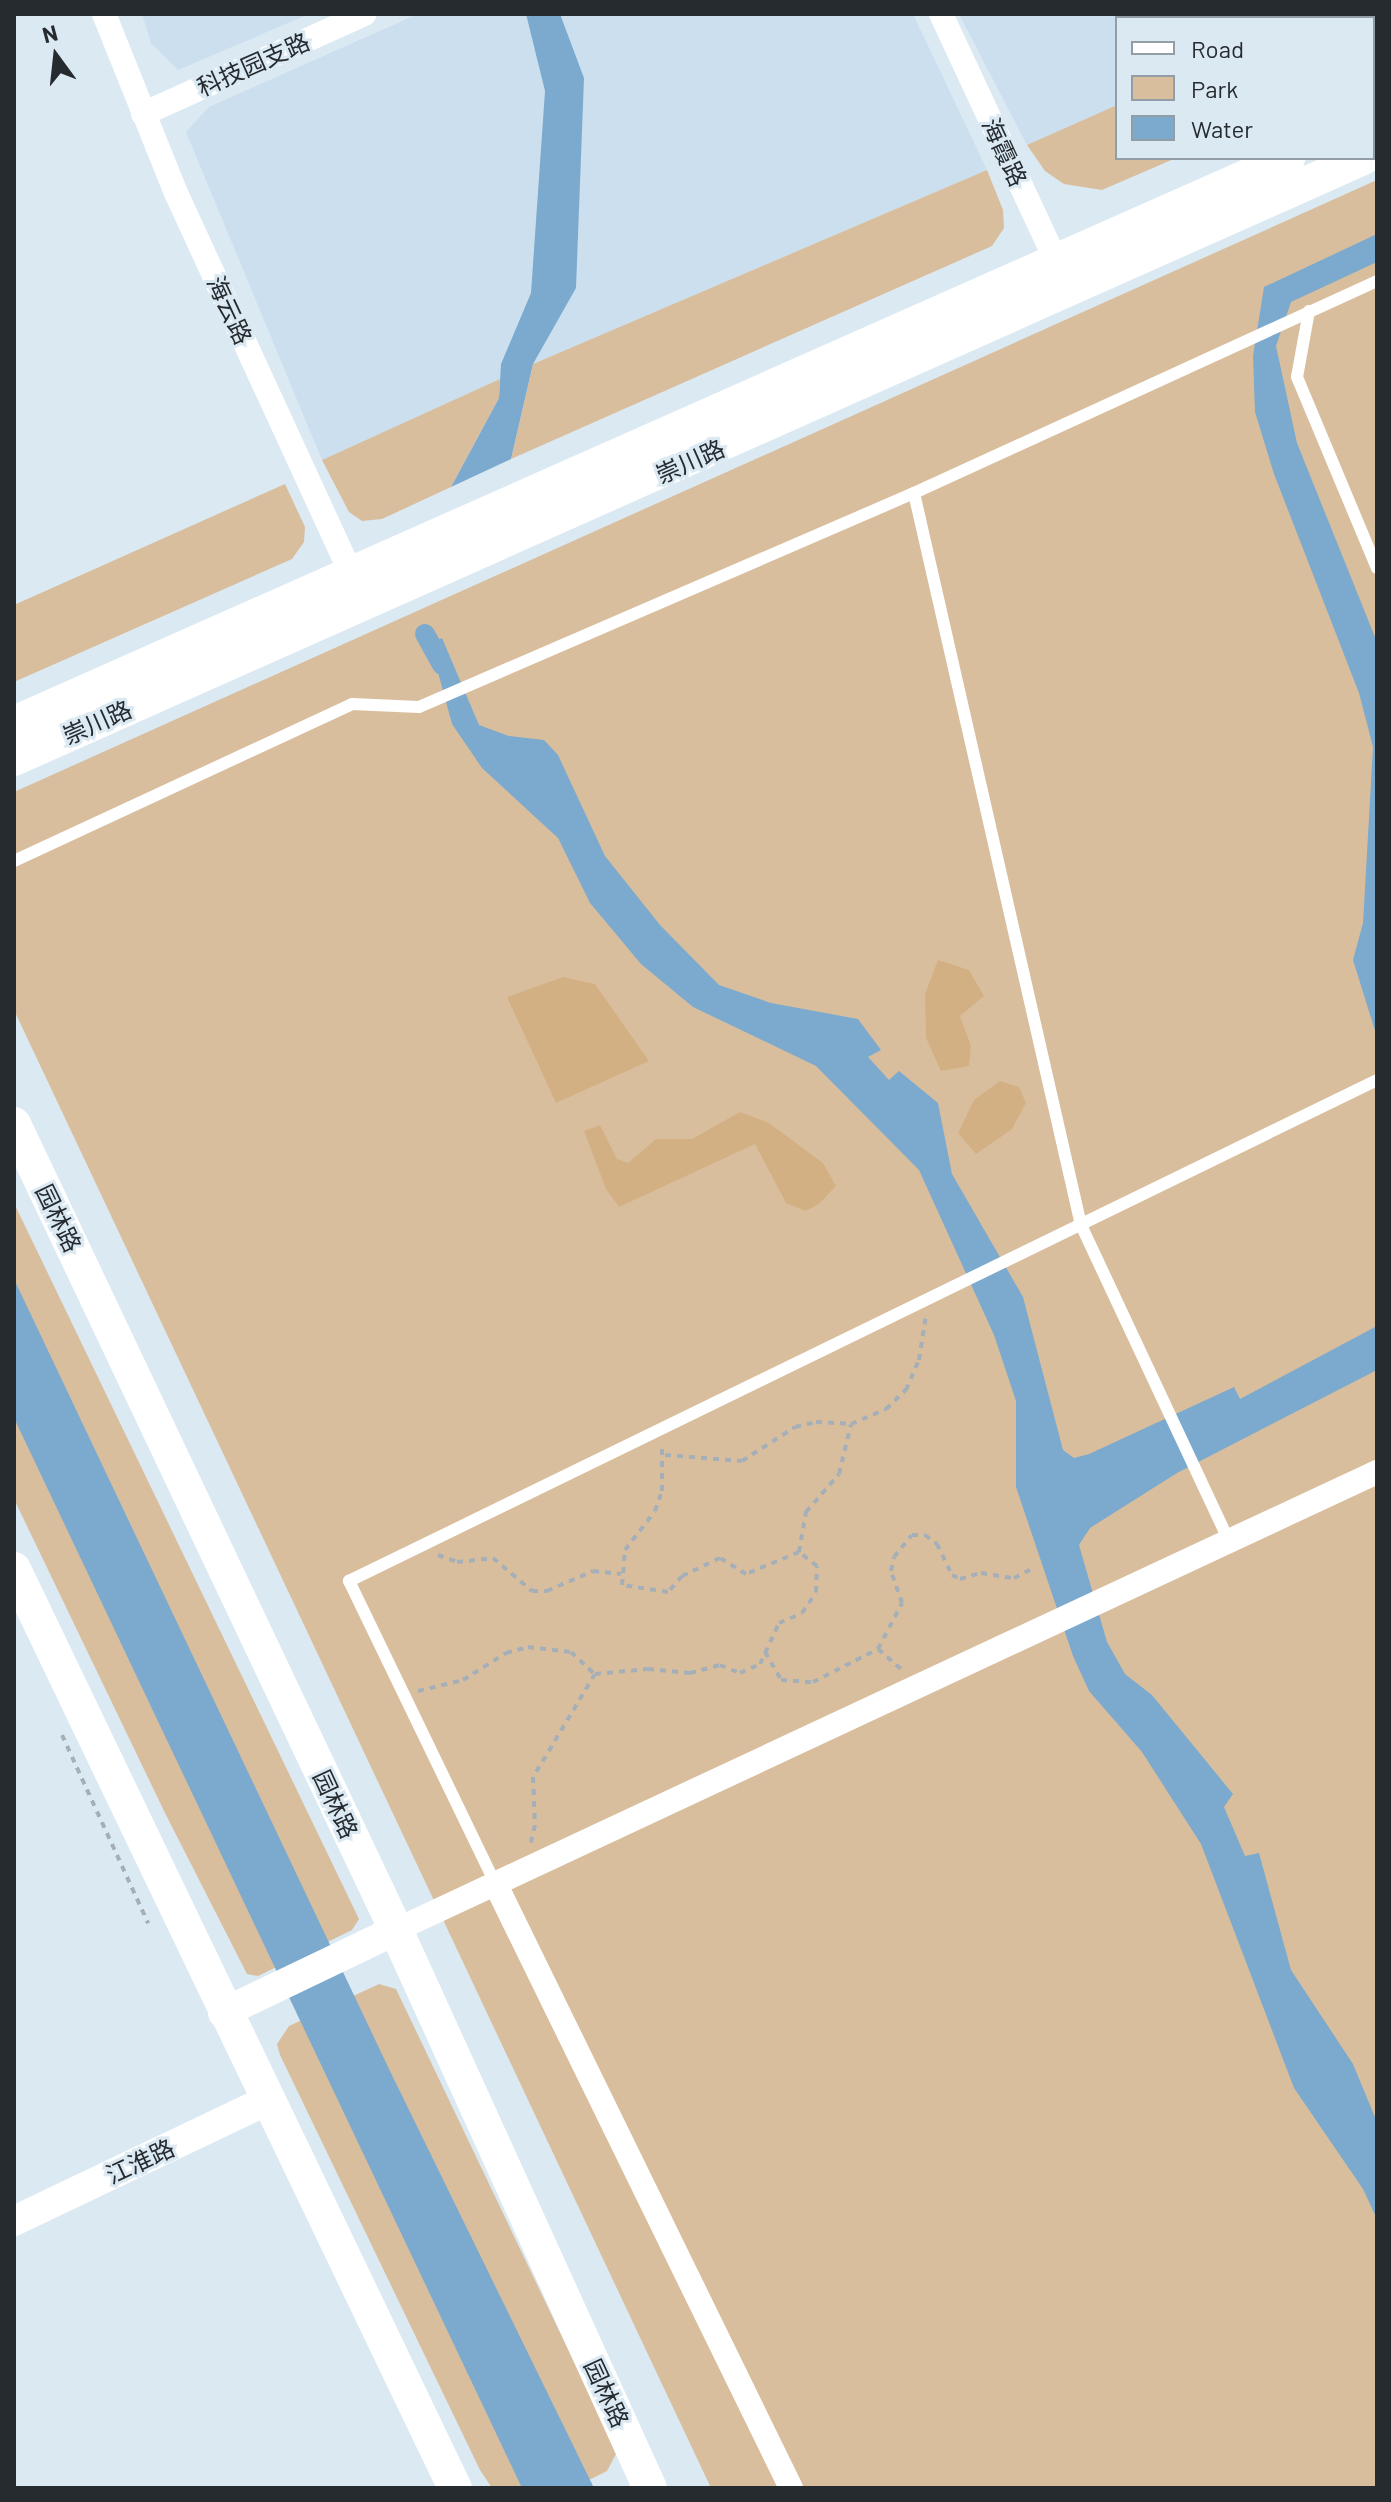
<!DOCTYPE html>
<html>
<head>
<meta charset="utf-8">
<style>
	body { margin:0 }
	#map { position:relative; width:1391px; height:2502px; overflow:hidden; background:#dbe9f3; font-family:Barlow,"Noto Sans SC",sans-serif }
	div>[style] { position:absolute }
	.built>* { inset:0; background:#cbdfee }
	.green>* { inset:0; background:#d9be9d }
	.forest>* { inset:0; background:#d3b084 }
	.water>* { inset:0; background:#7caace }
	.canal>* { height:20px; margin:-10px; padding:0 10px; transform-origin:10px; border-radius:10px; background:#7caace }
	.path>* { height:4px; margin-top:-2px; transform-origin:0; background:repeating-linear-gradient(90deg,#a4afb7 0 6px,transparent 0 12px) }
	.service>* { height:12px; margin:-6px; padding:0 6px; transform-origin:6px; border-radius:6px; background:#fff }
	.minor>* { height:24px; margin:-12px; padding:0 12px; transform-origin:12px; border-radius:12px; background:#fff }
	.tertiary>* { height:30px; margin:-15px; padding:0 15px; transform-origin:15px; border-radius:15px; background:#fff }
	.secondary>* { height:34px; margin:-17px; padding:0 17px; transform-origin:17px; border-radius:17px; background:#fff }
	span { translate:-50% -50%; white-space:nowrap; text-align:center; line-height:1.15; -webkit-text-stroke:6px #dbe9f3; paint-order:stroke }
	.street-label { font-size:24px; color:#262b2f }
	.frame { position:absolute; inset:0; border:16px solid #262b2f; pointer-events:none }
	.legend { position:absolute; left:1115px; top:16px; width:260px; height:144px; box-sizing:border-box; background:#dbe9f3; border:2px solid #939da5; margin:0; padding:10px 14px; list-style:none; font-size:24px; color:#262b2f }
	.legend li { display:flex; align-items:center; gap:16px; height:40px }
	.legend b { width:40px; border:2px solid #939da5 }
	.north { position:absolute; left:16px; top:16px; width:80px; height:80px; -webkit-text-stroke:6px #dbe9f3; paint-order:stroke; rotate:345deg; font-size:22px; font-weight:700; line-height:32px; text-align:center; color:#262b2f }
	.north::after { content:''; display:block; margin:auto; width:28px; height:36px; background:#262b2f; clip-path:polygon(50% 0,100% 100%,50% 72%,0 100%) }
</style>
</head>
<body>
<div id="map">
	<div class="built">
		<div style="clip-path:polygon(142px 14px,309px 14px,178px 70px,151px 43px)"></div>
		<div style="clip-path:polygon(418px 14px,913px 14px,987px 170px,533px 364px,322px 460px,186px 132px,209px 107px)"></div>
		<div style="clip-path:polygon(959px 14px,1320px 14px,1117px 18px,1117px 105px,1027px 145px)"></div>
	</div>
	<div class="green">
		<div style="clip-path:polygon(1320px 14px,1377px 14px,1377px 70px,1373px 72px,1373px 18px,1311px 18px)"></div>
		<div style="clip-path:polygon(1117px 105px,1117px 158px,1176px 158px,1102px 190px,1064px 184px,1045px 171px,1027px 145px)"></div>
		<div style="clip-path:polygon(987px 170px,1003px 210px,1004px 228px,992px 246px,511px 459px,533px 364px)"></div>
		<div style="clip-path:polygon(1377px 180px,1377px 2488px,711px 2488px,14px 1010px,14px 792px)"></div>
		<div style="clip-path:polygon(500px 379px,499px 398px,451px 487px,382px 519px,362px 521px,349px 512px,322px 460px)"></div>
		<div style="clip-path:polygon(285px 484px,305px 527px,304px 542px,292px 559px,14px 682px,14px 605px)"></div>
		<div style="clip-path:polygon(14px 1203px,359px 1919px,352px 1930px,258px 1976px,247px 1974px,165px 1813px,14px 1499px)"></div>
		<div style="clip-path:polygon(379px 1984px,396px 1989px,617px 2452px,607px 2471px,573px 2488px,492px 2488px,480px 2470px,280px 2055px,277px 2044px,289px 2026px)"></div>
	</div>
	<div class="forest">
		<div style="clip-path:polygon(938px 960px,969px 970px,984px 996px,960px 1016px,971px 1046px,969px 1066px,941px 1071px,926px 1038px,925px 994px)"></div>
		<div style="clip-path:polygon(563px 977px,595px 984px,649px 1061px,556px 1103px,507px 997px)"></div>
		<div style="clip-path:polygon(1000px 1081px,1019px 1087px,1026px 1103px,1012px 1129px,976px 1154px,958px 1133px,974px 1100px)"></div>
		<div style="clip-path:polygon(740px 1112px,769px 1123px,823px 1163px,836px 1186px,819px 1204px,805px 1211px,786px 1203px,755px 1144px,619px 1207px,606px 1189px,584px 1131px,600px 1125px,617px 1159px,628px 1163px,656px 1139px,692px 1139px)"></div>
	</div>
	<div class="water">
		<div style="clip-path:polygon(526px 14px,560px 14px,584px 78px,576px 288px,533px 364px,511px 459px,451px 487px,499px 398px,501px 364px,531px 293px,545px 91px)"></div>
		<div style="clip-path:polygon(1377px 234px,1377px 262px,1291px 302px,1276px 346px,1297px 443px,1377px 642px,1377px 1037px,1353px 960px,1363px 923px,1373px 747px,1359px 693px,1274px 474px,1255px 412px,1253px 356px,1264px 287px)"></div>
		<div style="clip-path:polygon(442px 638px,479px 725px,509px 736px,544px 740px,558px 755px,605px 856px,660px 925px,719px 985px,771px 1003px,858px 1019px,881px 1050px,868px 1057px,889px 1080px,899px 1071px,938px 1103px,952px 1174px,1023px 1297px,1063px 1450px,1074px 1458px,1089px 1454px,1234px 1387px,1240px 1399px,1377px 1326px,1377px 1370px,1177px 1473px,1090px 1528px,1079px 1545px,1107px 1642px,1125px 1674px,1152px 1695px,1233px 1794px,1224px 1807px,1245px 1856px,1259px 1853px,1291px 1970px,1353px 2064px,1377px 2122px,1377px 2219px,1363px 2189px,1294px 2088px,1201px 1844px,1142px 1752px,1089px 1691px,1073px 1656px,1016px 1487px,1016px 1401px,994px 1335px,919px 1170px,816px 1066px,693px 1007px,641px 964px,590px 903px,558px 838px,482px 768px,452px 724px,430px 643px)"></div>
		<div style="clip-path:polygon(14px 1279px,389px 2069px,594px 2488px,522px 2488px,14px 1418px)"></div>
	</div>
	<div class="canal">
		<div style="left:425px;top:634px;width:35px;rotate:61deg"></div>
	</div>
	<div class="path">
		<div style="left:665px;top:1455px;width:77px;rotate:4.5deg"></div>
		<div style="left:742px;top:1461px;width:63px;rotate:-32.7deg"></div>
		<div style="left:795px;top:1427px;width:22px;rotate:-13deg"></div>
		<div style="left:816px;top:1422px;width:35px;rotate:3deg"></div>
		<div style="left:851px;top:1424px;width:38px;rotate:-23deg"></div>
		<div style="left:886px;top:1409px;width:28px;rotate:-44deg"></div>
		<div style="left:906px;top:1390px;width:33px;rotate:-67deg"></div>
		<div style="left:919px;top:1360px;width:46px;rotate:-81.2deg"></div>
		<div style="left:799px;top:1552px;width:41px;rotate:-80.1deg"></div>
		<div style="left:806px;top:1512px;width:50px;rotate:-49deg"></div>
		<div style="left:839px;top:1474px;width:51px;rotate:-76.5deg"></div>
		<div style="left:438px;top:1555px;width:20px;rotate:20deg"></div>
		<div style="left:457px;top:1562px;width:36px;rotate:-6deg"></div>
		<div style="left:493px;top:1558px;width:51px;rotate:40.2deg"></div>
		<div style="left:532px;top:1591px;width:15px"></div>
		<div style="left:547px;top:1591px;width:50px;rotate:-23.5deg"></div>
		<div style="left:593px;top:1571px;width:28px;rotate:6deg"></div>
		<div style="left:878px;top:1649px;width:33px;rotate:41deg"></div>
		<div style="left:765px;top:1652px;width:32px;rotate:60deg"></div>
		<div style="left:781px;top:1680px;width:32px;rotate:4deg"></div>
		<div style="left:813px;top:1682px;width:73px;rotate:-26.9deg"></div>
		<div style="left:878px;top:1649px;width:52px;rotate:-62.4deg"></div>
		<div style="left:902px;top:1603px;width:34px;rotate:-109deg"></div>
		<div style="left:891px;top:1571px;width:14px;rotate:-78deg"></div>
		<div style="left:894px;top:1557px;width:28px;rotate:-51deg"></div>
		<div style="left:912px;top:1535px;width:13px"></div>
		<div style="left:925px;top:1535px;width:15px;rotate:37deg"></div>
		<div style="left:937px;top:1544px;width:34px;rotate:64deg"></div>
		<div style="left:952px;top:1575px;width:9px;rotate:27deg"></div>
		<div style="left:960px;top:1579px;width:22px;rotate:-16deg"></div>
		<div style="left:981px;top:1573px;width:33px;rotate:9deg"></div>
		<div style="left:1014px;top:1578px;width:22px;rotate:-27deg"></div>
		<div style="left:595px;top:1674px;width:53px;rotate:-5.4deg"></div>
		<div style="left:648px;top:1669px;width:42px;rotate:5.4deg"></div>
		<div style="left:690px;top:1673px;width:31px;rotate:-15deg"></div>
		<div style="left:720px;top:1665px;width:22px;rotate:22deg"></div>
		<div style="left:740px;top:1673px;width:22px;rotate:-24deg"></div>
		<div style="left:760px;top:1664px;width:45px;rotate:-65.1deg"></div>
		<div style="left:779px;top:1623px;width:25px;rotate:-23deg"></div>
		<div style="left:802px;top:1613px;width:25px;rotate:-56deg"></div>
		<div style="left:816px;top:1592px;width:26px;rotate:-88deg"></div>
		<div style="left:817px;top:1566px;width:23px;rotate:-142deg"></div>
		<div style="left:799px;top:1552px;width:57px;rotate:157.5deg"></div>
		<div style="left:746px;top:1574px;width:31px;rotate:-148deg"></div>
		<div style="left:720px;top:1558px;width:42px;rotate:154.7deg"></div>
		<div style="left:682px;top:1576px;width:21px;rotate:131deg"></div>
		<div style="left:668px;top:1592px;width:47px;rotate:-171.3deg"></div>
		<div style="left:622px;top:1585px;width:35px;rotate:-85deg"></div>
		<div style="left:625px;top:1550px;width:49px;rotate:-52.4deg"></div>
		<div style="left:655px;top:1511px;width:21px;rotate:-71deg"></div>
		<div style="left:662px;top:1491px;width:47px;rotate:-90deg"></div>
		<div style="left:418px;top:1691px;width:46px;rotate:-13.7deg"></div>
		<div style="left:463px;top:1680px;width:51px;rotate:-32.1deg"></div>
		<div style="left:506px;top:1653px;width:23px;rotate:-15deg"></div>
		<div style="left:528px;top:1647px;width:43px;rotate:6.6deg"></div>
		<div style="left:571px;top:1652px;width:33px;rotate:43deg"></div>
		<div style="left:595px;top:1674px;width:120px;rotate:121deg"></div>
		<div style="left:533px;top:1777px;width:48px;rotate:87.6deg"></div>
		<div style="left:535px;top:1825px;width:22px;rotate:103deg"></div>
		<div style="left:62px;top:1735px;width:207px;rotate:65.4deg"></div>
	</div>
	<div class="service">
		<div style="left:1309px;top:311px;width:67px;rotate:100.3deg"></div>
		<div style="left:1297px;top:377px;width:207px;rotate:67.3deg"></div>
		<div style="left:914px;top:493px;width:751px;rotate:77.15deg"></div>
		<div style="left:1081px;top:1225px;width:349px;rotate:64.9deg"></div>
		<div style="left:14px;top:861px;width:373px;rotate:-24.9deg"></div>
		<div style="left:352px;top:704px;width:67px;rotate:2.6deg"></div>
		<div style="left:419px;top:707px;width:539px;rotate:-23.38deg"></div>
		<div style="left:914px;top:493px;width:509px;rotate:-24.6deg"></div>
		<div style="left:496px;top:1885px;width:338px;rotate:-115.8deg"></div>
		<div style="left:349px;top:1581px;width:1144px;rotate:-25.98deg"></div>
	</div>
	<div class="minor">
		<div style="left:104px;top:14px;width:193px;rotate:68.1deg"></div>
		<div style="left:176px;top:193px;width:433px;rotate:65.3deg"></div>
		<div style="left:941px;top:14px;width:269px;rotate:65deg"></div>
		<div style="left:143px;top:114px;width:243px;rotate:-24.3deg"></div>
		<div style="left:496px;top:1885px;width:671px;rotate:63.93deg"></div>
		<div style="left:396px;top:1930px;width:1083px;rotate:-25.03deg"></div>
	</div>
	<div class="tertiary">
		<div style="left:223px;top:2013px;width:192px;rotate:-25.6deg"></div>
		<div style="left:14px;top:2221px;width:279px;rotate:-25.5deg"></div>
	</div>
	<div class="secondary">
		<div style="left:1373px;top:123px;width:4px;rotate:-27deg"></div>
		<div style="left:14px;top:723px;width:1394px;rotate:-23.92deg"></div>
		<div style="left:14px;top:759px;width:1477px;rotate:-24.01deg"></div>
		<div style="left:14px;top:1124px;width:892px;rotate:64.64deg"></div>
		<div style="left:396px;top:1930px;width:613px;rotate:65.53deg"></div>
		<div style="left:14px;top:1569px;width:1019px;rotate:64.37deg"></div>
	</div>
	<div class="street-label">
		<span style="left:253px;top:64px;rotate:-24deg">科技园支路</span>
		<span style="left:1005px;top:152px;rotate:65deg">海霞路</span>
		<span style="left:230px;top:310px;rotate:65deg">海云路</span>
		<span style="left:690px;top:461px;rotate:-24deg">崇川路</span>
		<span style="left:97px;top:722px;rotate:-24deg">崇川路</span>
		<span style="left:59px;top:1218px;rotate:64deg">园林路</span>
		<span style="left:336px;top:1804px;rotate:65deg">园林路</span>
		<span style="left:140px;top:2161px;rotate:-25deg">江淮路</span>
		<span style="left:607px;top:2393px;rotate:65deg">园林路</span>
	</div>
	<div class="frame"></div>
	<ul class="legend">
	<li><b style="height:10px;background:#fff"></b>Road</li>
	<li><b style="height:22px;background:#d9be9d"></b>Park</li>
	<li><b style="height:22px;background:#7caace"></b>Water</li>
	</ul>
	<div class="north">N</div>
</div>
</body>
</html>
